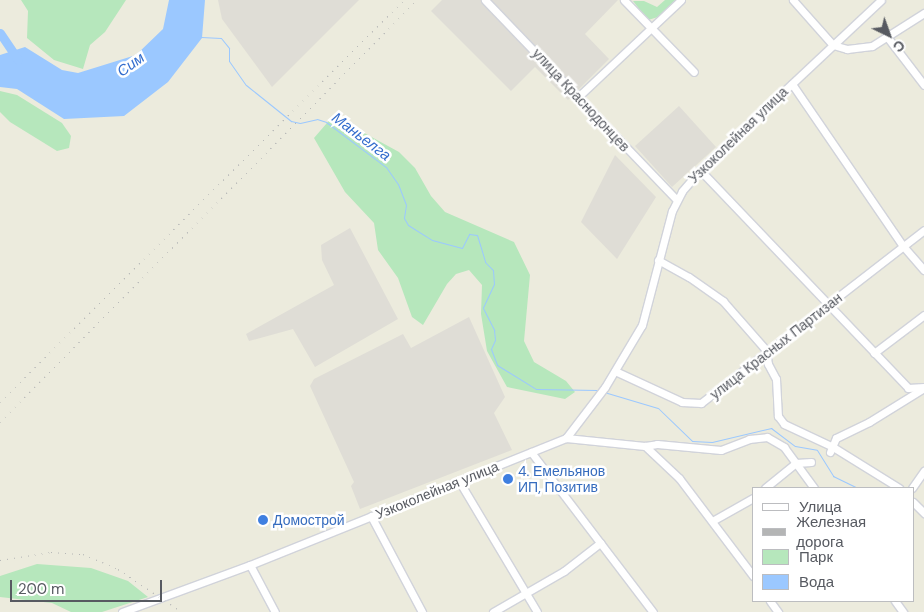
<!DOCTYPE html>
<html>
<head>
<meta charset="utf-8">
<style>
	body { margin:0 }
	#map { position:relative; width:924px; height:612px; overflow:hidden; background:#ecebdd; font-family:"DM Sans",sans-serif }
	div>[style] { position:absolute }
	.industrial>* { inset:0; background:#dfddd6 }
	.green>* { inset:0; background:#b6e7bc }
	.water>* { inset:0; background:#9bc8ff }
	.stream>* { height:1px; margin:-0.5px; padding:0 0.5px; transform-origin:0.5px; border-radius:0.5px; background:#9bc8ff }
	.river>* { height:9px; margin:-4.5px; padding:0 4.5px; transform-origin:4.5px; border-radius:4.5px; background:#9bc8ff }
	.roads { filter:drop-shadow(1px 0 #d1d3da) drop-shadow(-1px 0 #d1d3da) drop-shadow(0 1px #d1d3da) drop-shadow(0 -1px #d1d3da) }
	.minor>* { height:7px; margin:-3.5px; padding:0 3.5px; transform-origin:3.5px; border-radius:3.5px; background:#fff }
	.rail>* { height:1px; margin-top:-0.5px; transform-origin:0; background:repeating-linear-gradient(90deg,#b4b5b5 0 1px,transparent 0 7px) }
	.dots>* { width:14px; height:14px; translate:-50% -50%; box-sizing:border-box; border:2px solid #fff; border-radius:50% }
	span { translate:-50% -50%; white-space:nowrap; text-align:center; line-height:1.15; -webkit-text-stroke:5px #fff; paint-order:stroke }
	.street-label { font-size:14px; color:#575a61 }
	.shop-label { font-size:14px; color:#366cbe }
	.left { translate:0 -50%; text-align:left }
	.water-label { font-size:15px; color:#336dcd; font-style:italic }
	.legend { position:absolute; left:752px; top:487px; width:162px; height:115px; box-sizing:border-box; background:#fff; border:1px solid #bcbdc0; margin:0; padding:6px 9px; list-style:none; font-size:15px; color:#575a61 }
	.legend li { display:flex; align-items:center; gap:10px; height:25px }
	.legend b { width:25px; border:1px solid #bcbdc0 }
	.north { position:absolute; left:864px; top:10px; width:50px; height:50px; -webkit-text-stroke:4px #fff; paint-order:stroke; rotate:138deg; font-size:14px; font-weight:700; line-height:20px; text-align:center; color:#575a61 }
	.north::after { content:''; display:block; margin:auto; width:18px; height:22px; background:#575a61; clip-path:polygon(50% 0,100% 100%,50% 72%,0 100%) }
	.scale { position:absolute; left:10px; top:580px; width:152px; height:22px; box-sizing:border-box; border:2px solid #575a61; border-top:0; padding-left:6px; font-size:15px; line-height:18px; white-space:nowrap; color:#575a61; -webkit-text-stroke:4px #fff; paint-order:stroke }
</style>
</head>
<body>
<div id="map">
	<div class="industrial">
		<div style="clip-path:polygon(218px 0,359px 0,272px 87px,222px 19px)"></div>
		<div style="clip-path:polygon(442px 0,618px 0,585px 34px,609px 59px,568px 100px,535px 67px,511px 91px,431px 11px)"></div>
		<div style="clip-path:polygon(679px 106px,716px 147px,672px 187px,635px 146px)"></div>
		<div style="clip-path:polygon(615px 155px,656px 197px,617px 259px,581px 222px)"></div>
		<div style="clip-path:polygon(350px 228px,398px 319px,315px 367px,293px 329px,249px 341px,246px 334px,334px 285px,322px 260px,321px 245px)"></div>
		<div style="clip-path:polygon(469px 317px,505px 397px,494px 413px,512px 450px,360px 509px,351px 486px,354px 482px,310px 386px,314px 379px,403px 334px,411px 348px)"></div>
	</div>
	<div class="green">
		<div style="clip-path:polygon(21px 0,126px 0,105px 32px,90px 45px,83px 69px,54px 60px,27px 38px,28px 11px)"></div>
		<div style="clip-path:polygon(665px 0,676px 0,658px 17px,648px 20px,633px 1px,644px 1px,657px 7px)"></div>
		<div style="clip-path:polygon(0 91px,17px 95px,62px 123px,71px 136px,69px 148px,57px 151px,10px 122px,0 112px)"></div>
		<div style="clip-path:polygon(333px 116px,399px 152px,415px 168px,431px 196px,445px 212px,514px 242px,530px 275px,524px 341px,534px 362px,566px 381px,575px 392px,565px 399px,507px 387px,487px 351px,481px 314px,482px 285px,469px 270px,456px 274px,447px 284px,423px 325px,412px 317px,398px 278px,378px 250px,374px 223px,345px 192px,314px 138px)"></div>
		<div style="clip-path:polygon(37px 564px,91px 568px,128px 581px,148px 597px,102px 612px,71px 612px,52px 603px,0 597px,0 576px)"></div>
	</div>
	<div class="water">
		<div style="clip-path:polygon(169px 0,205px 0,202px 38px,168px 82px,124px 116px,64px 119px,17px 89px,0 87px,0 55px,25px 47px,62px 70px,78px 73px,136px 55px,163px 29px)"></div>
	</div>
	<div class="stream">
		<div style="left:201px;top:37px;width:20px;rotate:3deg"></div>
		<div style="left:221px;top:38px;width:13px;rotate:51deg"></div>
		<div style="left:229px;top:48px;width:13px;rotate:90deg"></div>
		<div style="left:229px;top:61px;width:29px;rotate:55deg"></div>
		<div style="left:246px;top:85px;width:58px;rotate:38.7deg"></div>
		<div style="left:291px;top:121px;width:9px;rotate:13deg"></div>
		<div style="left:300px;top:123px;width:17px;rotate:-13deg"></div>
		<div style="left:317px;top:119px;width:9px;rotate:18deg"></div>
		<div style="left:326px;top:122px;width:75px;rotate:36.9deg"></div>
		<div style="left:386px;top:167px;width:21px;rotate:55deg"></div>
		<div style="left:398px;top:184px;width:22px;rotate:69deg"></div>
		<div style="left:406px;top:205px;width:13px;rotate:99deg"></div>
		<div style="left:404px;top:218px;width:8px;rotate:60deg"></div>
		<div style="left:408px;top:225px;width:28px;rotate:32deg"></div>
		<div style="left:432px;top:240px;width:31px;rotate:15deg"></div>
		<div style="left:462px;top:248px;width:16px;rotate:-63deg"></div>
		<div style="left:469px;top:234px;width:8px;rotate:7deg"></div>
		<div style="left:477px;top:235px;width:28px;rotate:73deg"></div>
		<div style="left:485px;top:262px;width:11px;rotate:45deg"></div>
		<div style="left:493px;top:270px;width:14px;rotate:86deg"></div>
		<div style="left:494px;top:284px;width:26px;rotate:115deg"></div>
		<div style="left:483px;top:308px;width:25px;rotate:63deg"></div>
		<div style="left:494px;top:330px;width:10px;rotate:84deg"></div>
		<div style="left:495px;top:340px;width:10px;rotate:114deg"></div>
		<div style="left:491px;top:349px;width:17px;rotate:69deg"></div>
		<div style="left:497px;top:365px;width:46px;rotate:31.6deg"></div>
		<div style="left:536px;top:389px;width:61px;rotate:0.9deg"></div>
		<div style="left:604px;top:392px;width:56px;rotate:16.5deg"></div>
		<div style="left:658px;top:408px;width:47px;rotate:44.1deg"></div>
		<div style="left:692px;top:441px;width:20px;rotate:3deg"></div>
		<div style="left:712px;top:442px;width:61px;rotate:-13.3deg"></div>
		<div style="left:771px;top:428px;width:30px;rotate:37deg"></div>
		<div style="left:795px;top:446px;width:22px;rotate:10deg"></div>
		<div style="left:817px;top:450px;width:31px;rotate:58deg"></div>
		<div style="left:833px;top:476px;width:28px;rotate:26deg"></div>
	</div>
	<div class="river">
		<div style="left:0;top:33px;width:32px;rotate:56deg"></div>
	</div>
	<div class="roads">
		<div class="minor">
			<div style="left:485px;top:0;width:277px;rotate:46.2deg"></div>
			<div style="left:624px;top:0;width:100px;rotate:45.8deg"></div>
			<div style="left:793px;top:0;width:60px;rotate:48.4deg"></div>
			<div style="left:833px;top:45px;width:15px;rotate:16deg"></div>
			<div style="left:847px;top:49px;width:25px;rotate:-7deg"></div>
			<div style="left:872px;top:46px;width:62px;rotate:-32.4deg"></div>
			<div style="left:888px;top:38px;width:59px;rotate:52.5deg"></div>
			<div style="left:792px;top:84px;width:196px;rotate:55.6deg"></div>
			<div style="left:903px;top:246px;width:32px;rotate:49deg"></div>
			<div style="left:579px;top:96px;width:140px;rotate:-43.3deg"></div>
			<div style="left:700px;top:170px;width:301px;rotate:46.3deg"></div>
			<div style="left:908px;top:388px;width:16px;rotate:-4deg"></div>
			<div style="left:658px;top:260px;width:35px;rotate:29deg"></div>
			<div style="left:689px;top:277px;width:42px;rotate:35.2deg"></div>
			<div style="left:723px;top:301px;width:65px;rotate:48.7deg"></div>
			<div style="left:766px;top:350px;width:14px;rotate:82deg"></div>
			<div style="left:768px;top:364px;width:17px;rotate:62deg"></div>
			<div style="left:776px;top:379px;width:37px;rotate:87deg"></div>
			<div style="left:778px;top:416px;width:10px;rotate:53deg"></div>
			<div style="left:784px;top:424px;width:54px;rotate:25.1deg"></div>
			<div style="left:833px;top:447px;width:78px;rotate:31.8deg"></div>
			<div style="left:874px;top:353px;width:63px;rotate:-37.2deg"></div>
			<div style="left:615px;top:371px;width:74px;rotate:24.8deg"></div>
			<div style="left:682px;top:402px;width:19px;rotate:3deg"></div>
			<div style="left:701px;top:403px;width:282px;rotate:-37.8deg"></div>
			<div style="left:566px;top:438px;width:79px;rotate:5.8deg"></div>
			<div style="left:645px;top:446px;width:47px;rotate:43.3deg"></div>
			<div style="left:679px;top:478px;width:123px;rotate:52.9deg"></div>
			<div style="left:645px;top:446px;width:12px;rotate:-9deg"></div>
			<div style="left:657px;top:444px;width:64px;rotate:5.4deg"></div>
			<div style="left:721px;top:450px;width:30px;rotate:-21deg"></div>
			<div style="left:749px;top:439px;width:18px;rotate:-6deg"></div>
			<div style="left:767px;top:437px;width:20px;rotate:30deg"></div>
			<div style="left:784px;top:447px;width:51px;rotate:53.8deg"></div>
			<div style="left:531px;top:452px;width:201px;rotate:52.7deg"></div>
			<div style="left:830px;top:452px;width:15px;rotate:-67deg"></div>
			<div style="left:836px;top:438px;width:37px;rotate:-26deg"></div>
			<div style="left:869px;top:422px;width:65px;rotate:-31.7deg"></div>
			<div style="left:459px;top:481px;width:152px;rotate:59.2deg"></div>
			<div style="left:765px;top:488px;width:40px;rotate:-39deg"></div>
			<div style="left:796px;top:463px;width:15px;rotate:-4deg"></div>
			<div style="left:912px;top:488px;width:21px;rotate:-55deg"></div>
			<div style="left:913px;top:502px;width:16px;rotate:45deg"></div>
			<div style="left:371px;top:516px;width:109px;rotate:62deg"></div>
			<div style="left:714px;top:520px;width:45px;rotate:-29.4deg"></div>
			<div style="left:250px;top:565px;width:53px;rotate:62deg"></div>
			<div style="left:770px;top:601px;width:14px;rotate:54deg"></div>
			<div style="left:895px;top:601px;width:14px;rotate:54deg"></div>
			<div style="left:122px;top:612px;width:136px;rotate:-20.2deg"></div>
			<div style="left:250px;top:565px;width:341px;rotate:-21.9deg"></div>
			<div style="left:566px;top:438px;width:64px;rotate:-52.6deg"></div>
			<div style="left:605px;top:387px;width:72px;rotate:-59.2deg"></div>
			<div style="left:642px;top:325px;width:118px;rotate:-75.3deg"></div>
			<div style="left:672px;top:211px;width:22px;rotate:-63deg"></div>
			<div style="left:682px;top:191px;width:28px;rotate:-49deg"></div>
			<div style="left:700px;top:170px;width:248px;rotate:-43.2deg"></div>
			<div style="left:493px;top:612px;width:82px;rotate:-30deg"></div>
			<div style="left:564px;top:571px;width:46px;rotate:-37.9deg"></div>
		</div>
	</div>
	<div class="rail">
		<div style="left:0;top:402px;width:570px;rotate:-44.86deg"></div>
		<div style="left:0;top:422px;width:593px;rotate:-45.34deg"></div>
		<div style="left:0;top:560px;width:52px;rotate:-8.9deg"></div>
		<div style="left:51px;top:552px;width:32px;rotate:4deg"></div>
		<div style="left:83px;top:554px;width:38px;rotate:23deg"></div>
		<div style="left:118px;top:569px;width:77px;rotate:33.9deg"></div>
	</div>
	<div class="dots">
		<div style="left:508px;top:479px;background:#3f7fe0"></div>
		<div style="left:263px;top:520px;background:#3f7fe0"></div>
	</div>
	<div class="street-label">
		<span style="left:581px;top:100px;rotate:47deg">улица Краснодонцев</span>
		<span style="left:738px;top:135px;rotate:-44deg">Узкоколейная улица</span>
		<span style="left:776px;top:346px;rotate:-38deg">улица Красных Партизан</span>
		<span style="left:437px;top:490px;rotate:-22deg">Узкоколейная улица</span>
	</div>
	<div class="shop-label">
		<span class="left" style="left:518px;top:479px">4. Емельянов<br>ИП, Позитив</span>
		<span class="left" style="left:273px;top:520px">Домострой</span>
	</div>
	<div class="water-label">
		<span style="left:131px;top:65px;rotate:-36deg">Сим</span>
		<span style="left:361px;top:137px;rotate:37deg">Маньелга</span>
	</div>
	<ul class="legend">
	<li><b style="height:6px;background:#fff"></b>Улица</li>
	<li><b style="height:6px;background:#b4b5b5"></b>Железная дорога</li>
	<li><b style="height:14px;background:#b6e7bc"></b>Парк</li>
	<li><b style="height:14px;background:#9bc8ff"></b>Вода</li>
	</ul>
	<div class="north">С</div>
	<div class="scale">200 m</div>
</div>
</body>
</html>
